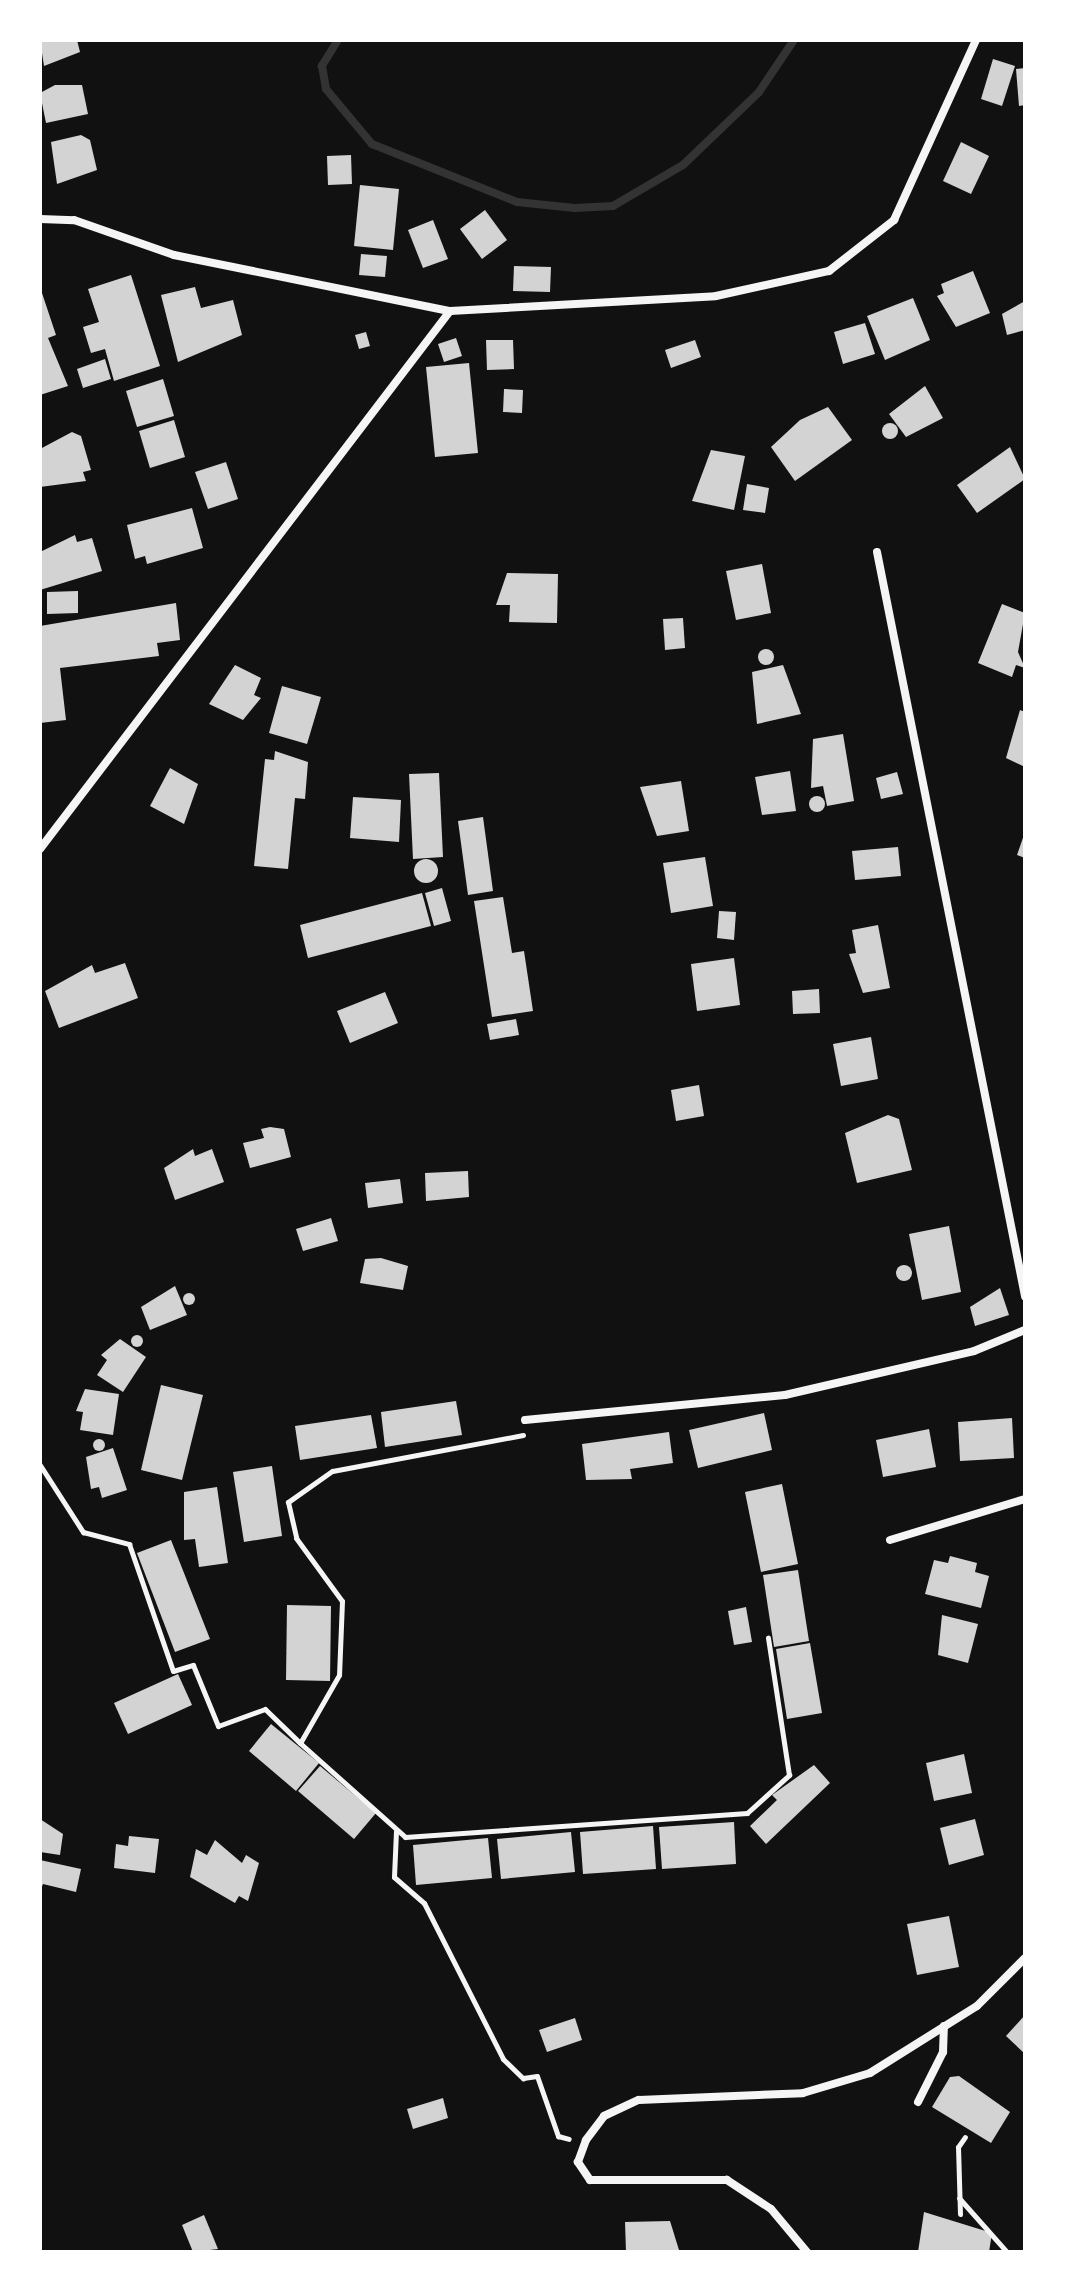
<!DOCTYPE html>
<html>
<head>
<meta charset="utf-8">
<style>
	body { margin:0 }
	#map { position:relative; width:1065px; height:2292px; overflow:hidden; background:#111; font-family:"Source Sans 3",sans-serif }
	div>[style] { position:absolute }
	.stream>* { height:8px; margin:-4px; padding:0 4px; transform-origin:4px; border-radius:4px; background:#333 }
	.building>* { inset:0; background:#d3d3d3 }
	.round { border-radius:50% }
	.path>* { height:5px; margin:-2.5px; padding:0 2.5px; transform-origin:2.5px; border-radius:2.5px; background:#f5f5f5 }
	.minor>* { height:8px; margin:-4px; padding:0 4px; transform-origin:4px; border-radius:4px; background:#f5f5f5 }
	span { translate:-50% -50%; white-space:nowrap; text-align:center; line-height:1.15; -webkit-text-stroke:8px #fff; paint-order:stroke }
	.frame { position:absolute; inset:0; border:42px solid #fff; pointer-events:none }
</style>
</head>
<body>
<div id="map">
	<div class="stream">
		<div style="left:338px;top:40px;width:31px;rotate:122deg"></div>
		<div style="left:322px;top:66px;width:23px;rotate:80deg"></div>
		<div style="left:326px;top:89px;width:72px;rotate:50.1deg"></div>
		<div style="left:372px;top:144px;width:156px;rotate:21.8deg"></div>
		<div style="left:517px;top:202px;width:58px;rotate:5.9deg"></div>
		<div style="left:575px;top:208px;width:38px;rotate:-3deg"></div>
		<div style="left:613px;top:206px;width:81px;rotate:-30.4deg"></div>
		<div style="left:683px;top:165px;width:105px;rotate:-43.8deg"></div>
		<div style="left:759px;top:92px;width:63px;rotate:-56.1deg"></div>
	</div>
	<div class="building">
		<div style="clip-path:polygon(40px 40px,77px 40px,80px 52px,44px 66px)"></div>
		<div style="clip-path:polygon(993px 59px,1015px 66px,1002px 106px,981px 99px)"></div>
		<div style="clip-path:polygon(1025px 68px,1025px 105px,1019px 106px,1016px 69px)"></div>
		<div style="clip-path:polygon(55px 85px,82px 85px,88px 114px,46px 123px,40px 93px)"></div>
		<div style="clip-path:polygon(81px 135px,90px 140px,97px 170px,57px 184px,51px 142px)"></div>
		<div style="clip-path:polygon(961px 142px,989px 156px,971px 194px,943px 181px)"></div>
		<div style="clip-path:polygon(351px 155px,352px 184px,328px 185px,327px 156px)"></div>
		<div style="clip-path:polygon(360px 185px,399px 189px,393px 250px,354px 246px)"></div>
		<div style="clip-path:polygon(485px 210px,507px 240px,482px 259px,460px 229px)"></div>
		<div style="clip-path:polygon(433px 220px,448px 259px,423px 268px,408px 230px)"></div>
		<div style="clip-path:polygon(361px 254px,387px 256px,385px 277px,359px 275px)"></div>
		<div style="clip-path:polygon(514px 266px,551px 267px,550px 292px,513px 291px)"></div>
		<div style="clip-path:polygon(973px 271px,990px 313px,956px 327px,937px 296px,944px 293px,941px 284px)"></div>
		<div style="clip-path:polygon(131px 275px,160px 366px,114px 381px,105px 349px,91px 353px,83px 327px,99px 322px,88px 289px)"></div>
		<div style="clip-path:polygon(40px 287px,56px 335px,48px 338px,68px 386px,40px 395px)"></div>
		<div style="clip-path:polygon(195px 287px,201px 308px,233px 300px,242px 335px,178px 362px,161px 295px)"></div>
		<div style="clip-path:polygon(913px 298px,930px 340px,885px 360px,867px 316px)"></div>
		<div style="clip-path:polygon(1025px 301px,1025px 330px,1007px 335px,1002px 314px)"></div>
		<div style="clip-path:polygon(865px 323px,875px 354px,843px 364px,834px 332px)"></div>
		<div style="clip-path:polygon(366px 332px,370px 346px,359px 349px,355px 335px)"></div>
		<div style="clip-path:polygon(456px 338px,462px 356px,444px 362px,438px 344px)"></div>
		<div style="clip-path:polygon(486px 340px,513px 340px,514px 369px,487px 370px)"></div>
		<div style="clip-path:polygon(695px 340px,701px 357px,671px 368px,665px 350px)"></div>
		<div style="clip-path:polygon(105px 359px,111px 379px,83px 388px,77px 369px)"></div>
		<div style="clip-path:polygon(469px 363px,478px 453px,435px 457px,426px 367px)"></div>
		<div style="clip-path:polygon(163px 379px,174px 416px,137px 427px,126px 391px)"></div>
		<div style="clip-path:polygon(925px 386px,943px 418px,906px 437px,889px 414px)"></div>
		<div style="clip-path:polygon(504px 389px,523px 390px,522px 413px,503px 412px)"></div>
		<div style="clip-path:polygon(828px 407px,852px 440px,795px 481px,771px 447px,800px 420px)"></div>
		<div style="clip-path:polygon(174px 420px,185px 457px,150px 468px,139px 431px)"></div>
		<div class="round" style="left:882px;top:423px;width:16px;height:16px"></div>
		<div style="clip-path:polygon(72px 432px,81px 436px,91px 470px,83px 472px,86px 481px,40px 487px,40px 449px)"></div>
		<div style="clip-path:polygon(1010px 447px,1025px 479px,977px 513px,957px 485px)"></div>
		<div style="clip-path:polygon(711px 450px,745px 456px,734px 510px,692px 501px)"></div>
		<div style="clip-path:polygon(226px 462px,238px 499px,208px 509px,195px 472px)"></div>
		<div style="clip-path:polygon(747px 484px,769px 488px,765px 513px,743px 510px)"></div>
		<div style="clip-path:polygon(192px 508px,203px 548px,147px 564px,145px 556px,135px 559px,127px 525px)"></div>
		<div style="clip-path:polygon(75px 535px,77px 542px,92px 538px,102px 571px,40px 590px,40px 552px)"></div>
		<div style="clip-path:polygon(762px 564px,771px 613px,736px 620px,726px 571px)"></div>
		<div style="clip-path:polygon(507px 573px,558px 574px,557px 623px,509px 622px,510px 605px,496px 605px)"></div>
		<div style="clip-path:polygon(78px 591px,78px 613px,47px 614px,47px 592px)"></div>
		<div style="clip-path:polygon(176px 603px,180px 640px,157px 643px,159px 656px,60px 668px,66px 720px,40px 723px,40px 626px)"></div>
		<div style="clip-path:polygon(1002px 604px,1025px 613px,1018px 652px,1025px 668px,1016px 665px,1012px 677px,978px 663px)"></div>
		<div style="clip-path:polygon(683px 618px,685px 648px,665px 650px,663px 619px)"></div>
		<div class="round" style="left:758px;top:649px;width:16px;height:16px"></div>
		<div style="clip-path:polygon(235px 665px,261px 678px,254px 695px,261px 698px,243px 720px,209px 704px)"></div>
		<div style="clip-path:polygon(783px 665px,801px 714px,757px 724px,752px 672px)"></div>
		<div style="clip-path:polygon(282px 686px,321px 697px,307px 744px,269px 733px)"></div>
		<div style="clip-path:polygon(1020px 710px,1025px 712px,1025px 767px,1006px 758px)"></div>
		<div style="clip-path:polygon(843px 734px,854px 801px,827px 806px,823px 786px,811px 788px,813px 739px)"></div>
		<div style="clip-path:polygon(275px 751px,308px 762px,305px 799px,295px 798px,288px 869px,254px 866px,265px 759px,274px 760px)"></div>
		<div style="clip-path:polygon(170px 768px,198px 784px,184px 824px,150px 806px)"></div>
		<div style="clip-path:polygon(790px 771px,796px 811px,762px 815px,755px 777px)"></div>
		<div style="clip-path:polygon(897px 772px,903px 794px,881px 799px,876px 778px)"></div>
		<div style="clip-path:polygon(439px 773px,443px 857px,413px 859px,409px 774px)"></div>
		<div style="clip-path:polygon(681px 781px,689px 831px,657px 836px,640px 787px)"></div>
		<div class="round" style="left:809px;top:796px;width:16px;height:16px"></div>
		<div style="clip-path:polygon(353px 797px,401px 800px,399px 842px,350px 838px)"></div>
		<div style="clip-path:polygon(483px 817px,493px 891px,468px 895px,458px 821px)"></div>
		<div style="clip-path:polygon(1025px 832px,1025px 858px,1017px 855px)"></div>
		<div style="clip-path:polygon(898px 847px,901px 876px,855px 880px,852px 851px)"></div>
		<div style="clip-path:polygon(705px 857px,713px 906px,671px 913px,663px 863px)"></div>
		<div class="round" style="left:414px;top:859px;width:24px;height:24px"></div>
		<div style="clip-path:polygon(442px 888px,451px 921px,434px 926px,425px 893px)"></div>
		<div style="clip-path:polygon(422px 893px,431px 926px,308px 958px,300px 925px)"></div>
		<div style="clip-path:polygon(503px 897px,512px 953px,524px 951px,533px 1011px,492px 1017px,474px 901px)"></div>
		<div style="clip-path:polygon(719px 911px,736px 912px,734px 940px,717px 938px)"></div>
		<div style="clip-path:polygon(878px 925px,890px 988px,863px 993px,849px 954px,856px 953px,852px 930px)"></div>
		<div style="clip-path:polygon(734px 958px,740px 1005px,697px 1011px,691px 964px)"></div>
		<div style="clip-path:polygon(125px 963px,138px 998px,59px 1028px,45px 991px,92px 965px,95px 973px)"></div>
		<div style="clip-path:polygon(819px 989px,820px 1013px,793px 1014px,792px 991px)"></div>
		<div style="clip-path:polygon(385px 992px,398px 1023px,350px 1043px,337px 1011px)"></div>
		<div style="clip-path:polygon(516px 1019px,519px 1035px,490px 1040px,487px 1024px)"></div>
		<div style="clip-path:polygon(871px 1037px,878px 1079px,841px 1086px,833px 1044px)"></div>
		<div style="clip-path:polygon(699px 1085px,704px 1116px,676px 1121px,671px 1090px)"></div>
		<div style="clip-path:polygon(888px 1115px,899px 1119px,912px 1170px,857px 1183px,845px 1133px)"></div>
		<div style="clip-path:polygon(270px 1127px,284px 1129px,291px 1157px,250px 1168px,243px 1143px,264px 1138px,261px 1129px)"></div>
		<div style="clip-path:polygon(193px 1149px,195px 1156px,212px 1149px,224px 1182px,175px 1200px,164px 1168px)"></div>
		<div style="clip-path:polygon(468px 1171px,469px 1197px,426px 1201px,425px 1173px)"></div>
		<div style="clip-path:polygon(400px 1179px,403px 1203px,368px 1208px,365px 1183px)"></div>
		<div style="clip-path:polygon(331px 1218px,338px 1241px,303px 1251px,296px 1229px)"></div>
		<div style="clip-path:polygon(949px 1226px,961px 1292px,922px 1300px,909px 1234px)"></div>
		<div style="clip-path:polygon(381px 1258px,408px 1266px,403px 1290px,360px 1283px,365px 1259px)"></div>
		<div class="round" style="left:896px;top:1265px;width:16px;height:16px"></div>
		<div style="clip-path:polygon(175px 1286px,187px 1315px,150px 1330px,141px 1307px)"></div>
		<div style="clip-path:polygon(1000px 1288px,1009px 1315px,975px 1326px,970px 1307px)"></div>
		<div class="round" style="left:183px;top:1293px;width:12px;height:12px"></div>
		<div class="round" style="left:131px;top:1335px;width:12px;height:12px"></div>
		<div style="clip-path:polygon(120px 1339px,146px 1357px,123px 1392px,97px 1375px,107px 1360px,101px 1355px)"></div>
		<div style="clip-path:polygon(161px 1385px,203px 1395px,182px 1480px,141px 1470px)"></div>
		<div style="clip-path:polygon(85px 1389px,119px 1394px,113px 1435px,80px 1430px,83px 1412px,76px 1411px)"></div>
		<div style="clip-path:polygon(456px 1401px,462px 1435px,385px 1447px,381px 1412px)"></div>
		<div style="clip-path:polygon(764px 1413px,772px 1450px,698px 1468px,689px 1430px)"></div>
		<div style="clip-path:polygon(371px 1415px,377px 1448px,300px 1460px,295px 1426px)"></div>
		<div style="clip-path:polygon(1012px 1418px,1014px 1458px,960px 1461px,958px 1422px)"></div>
		<div style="clip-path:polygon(929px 1429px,936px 1467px,883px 1477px,876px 1440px)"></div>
		<div style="clip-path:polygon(669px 1432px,673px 1463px,630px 1469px,632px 1479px,586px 1480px,582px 1444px)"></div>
		<div class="round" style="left:93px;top:1439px;width:12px;height:12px"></div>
		<div style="clip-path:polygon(113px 1448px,127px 1490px,102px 1498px,99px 1487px,91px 1489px,86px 1457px)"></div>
		<div style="clip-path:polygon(272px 1466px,282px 1536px,244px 1542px,233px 1472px)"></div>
		<div style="clip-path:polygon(782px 1484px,798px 1564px,761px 1572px,745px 1492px)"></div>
		<div style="clip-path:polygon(217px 1487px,228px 1563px,199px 1567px,195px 1539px,184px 1540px,184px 1492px)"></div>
		<div style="clip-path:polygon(171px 1540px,210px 1639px,175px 1652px,137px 1553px)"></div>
		<div style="clip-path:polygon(950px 1556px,977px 1563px,975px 1572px,989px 1576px,981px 1608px,925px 1594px,934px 1560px,948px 1563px)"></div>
		<div style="clip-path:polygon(798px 1570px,809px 1641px,774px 1647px,763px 1575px)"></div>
		<div style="clip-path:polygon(287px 1605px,331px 1606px,330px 1681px,286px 1680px)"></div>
		<div style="clip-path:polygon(746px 1607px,752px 1642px,734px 1645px,728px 1611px)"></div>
		<div style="clip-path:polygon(942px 1615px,978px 1624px,968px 1663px,938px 1655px)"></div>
		<div style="clip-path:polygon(810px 1643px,822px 1713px,787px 1719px,776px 1649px)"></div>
		<div style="clip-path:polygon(178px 1674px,192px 1705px,128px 1734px,114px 1703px)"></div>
		<div style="clip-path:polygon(271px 1724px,319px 1763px,296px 1791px,249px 1751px)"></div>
		<div style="clip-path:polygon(964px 1754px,972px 1793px,934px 1801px,926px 1763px)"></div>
		<div style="clip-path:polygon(814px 1765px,830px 1783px,766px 1844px,750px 1826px,777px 1800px,772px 1795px)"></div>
		<div style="clip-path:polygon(320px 1766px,376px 1813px,354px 1839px,298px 1791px)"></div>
		<div style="clip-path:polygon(40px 1819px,63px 1834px,60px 1855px,40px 1852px)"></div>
		<div style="clip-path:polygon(975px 1819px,984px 1855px,949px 1865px,940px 1828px)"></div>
		<div style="clip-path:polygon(734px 1822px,736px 1864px,662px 1869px,659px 1827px)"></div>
		<div style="clip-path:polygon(653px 1826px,656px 1869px,583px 1874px,580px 1832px)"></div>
		<div style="clip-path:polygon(571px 1832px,575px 1872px,501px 1879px,497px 1839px)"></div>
		<div style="clip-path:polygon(129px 1836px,159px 1839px,155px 1873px,114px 1868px,116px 1844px,128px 1846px)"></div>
		<div style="clip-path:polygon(488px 1838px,492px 1878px,416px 1885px,413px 1845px)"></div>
		<div style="clip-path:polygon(215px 1840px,242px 1863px,246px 1855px,259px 1863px,248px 1901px,239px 1896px,235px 1903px,190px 1877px,196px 1849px,207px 1855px)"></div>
		<div style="clip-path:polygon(40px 1860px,81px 1869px,76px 1892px,43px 1884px,40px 1891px)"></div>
		<div style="clip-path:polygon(949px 1916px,959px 1967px,917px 1975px,907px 1924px)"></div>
		<div style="clip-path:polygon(1025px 2015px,1025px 2054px,1006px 2036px)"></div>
		<div style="clip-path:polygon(575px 2018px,582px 2040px,547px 2052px,539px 2030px)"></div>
		<div style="clip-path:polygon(959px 2076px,1010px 2112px,991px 2143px,932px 2107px,950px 2077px)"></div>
		<div style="clip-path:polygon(443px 2098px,448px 2118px,413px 2129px,407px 2109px)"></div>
		<div style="clip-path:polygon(924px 2212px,992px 2233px,989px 2252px,918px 2252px)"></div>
		<div style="clip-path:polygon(204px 2215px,218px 2249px,193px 2252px,182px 2225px)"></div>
		<div style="clip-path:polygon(670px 2221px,679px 2250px,626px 2252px,625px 2222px)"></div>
	</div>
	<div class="path">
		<div style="left:523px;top:1435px;width:194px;rotate:169.3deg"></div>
		<div style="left:332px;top:1471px;width:54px;rotate:144.8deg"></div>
		<div style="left:288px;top:1502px;width:37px;rotate:77deg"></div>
		<div style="left:296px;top:1538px;width:78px;rotate:53.9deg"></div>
		<div style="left:342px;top:1601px;width:74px;rotate:92.3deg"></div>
		<div style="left:339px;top:1675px;width:78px;rotate:119.8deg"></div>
		<div style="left:300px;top:1743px;width:141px;rotate:41.8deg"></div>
		<div style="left:405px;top:1837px;width:343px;rotate:-4deg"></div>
		<div style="left:747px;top:1813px;width:57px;rotate:-42.1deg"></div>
		<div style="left:789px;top:1775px;width:139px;rotate:-98.7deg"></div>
		<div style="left:40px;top:1465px;width:80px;rotate:57.3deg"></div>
		<div style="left:83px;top:1532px;width:48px;rotate:14.6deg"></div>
		<div style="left:129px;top:1544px;width:134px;rotate:70.9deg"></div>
		<div style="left:173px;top:1671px;width:21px;rotate:-17deg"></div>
		<div style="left:193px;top:1665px;width:66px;rotate:67.7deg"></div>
		<div style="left:218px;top:1726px;width:50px;rotate:-19.9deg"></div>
		<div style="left:265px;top:1709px;width:49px;rotate:44.2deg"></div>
		<div style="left:396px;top:1831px;width:46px;rotate:92.5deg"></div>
		<div style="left:394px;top:1877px;width:40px;rotate:41deg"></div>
		<div style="left:424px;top:1903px;width:175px;rotate:63.1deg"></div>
		<div style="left:503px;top:2059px;width:28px;rotate:44deg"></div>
		<div style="left:523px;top:2078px;width:14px;rotate:-8deg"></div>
		<div style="left:537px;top:2076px;width:64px;rotate:70.7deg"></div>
		<div style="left:558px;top:2136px;width:11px;rotate:15deg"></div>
		<div style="left:959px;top:2198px;width:72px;rotate:48.4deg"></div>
		<div style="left:960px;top:2214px;width:67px;rotate:-91.7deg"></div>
		<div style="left:958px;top:2147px;width:12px;rotate:-55deg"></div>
	</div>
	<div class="minor">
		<div style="left:40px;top:219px;width:34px;rotate:2deg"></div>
		<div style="left:74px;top:220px;width:106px;rotate:19.3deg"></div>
		<div style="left:174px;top:255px;width:282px;rotate:11.5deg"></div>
		<div style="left:450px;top:311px;width:266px;rotate:-3.2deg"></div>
		<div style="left:716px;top:296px;width:116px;rotate:-12.5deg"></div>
		<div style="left:829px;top:271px;width:83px;rotate:-38.1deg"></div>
		<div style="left:894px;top:220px;width:198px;rotate:-65.5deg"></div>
		<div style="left:877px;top:552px;width:759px;rotate:78.75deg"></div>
		<div style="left:40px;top:849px;width:676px;rotate:-52.69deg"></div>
		<div style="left:525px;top:1420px;width:261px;rotate:-5.5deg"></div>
		<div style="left:785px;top:1395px;width:194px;rotate:-13.1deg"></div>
		<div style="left:974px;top:1351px;width:55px;rotate:-22.4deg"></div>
		<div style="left:890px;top:1540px;width:141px;rotate:-16.9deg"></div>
		<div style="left:918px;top:2102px;width:56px;rotate:-63.4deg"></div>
		<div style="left:943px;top:2052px;width:26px;rotate:-88deg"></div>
		<div style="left:807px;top:2252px;width:56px;rotate:-129.9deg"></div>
		<div style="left:771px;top:2209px;width:53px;rotate:-146.6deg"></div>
		<div style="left:727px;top:2180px;width:137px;rotate:180deg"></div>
		<div style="left:590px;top:2180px;width:22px;rotate:-124deg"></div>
		<div style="left:578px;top:2162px;width:23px;rotate:-70deg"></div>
		<div style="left:586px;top:2140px;width:30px;rotate:-53deg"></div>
		<div style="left:604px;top:2116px;width:38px;rotate:-25deg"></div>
		<div style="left:639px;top:2100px;width:164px;rotate:-2.4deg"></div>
		<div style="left:803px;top:2093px;width:70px;rotate:-16.6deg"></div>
		<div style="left:870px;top:2073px;width:126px;rotate:-32.1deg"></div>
		<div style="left:977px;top:2006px;width:68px;rotate:-45deg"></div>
	</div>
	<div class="frame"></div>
</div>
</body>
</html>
